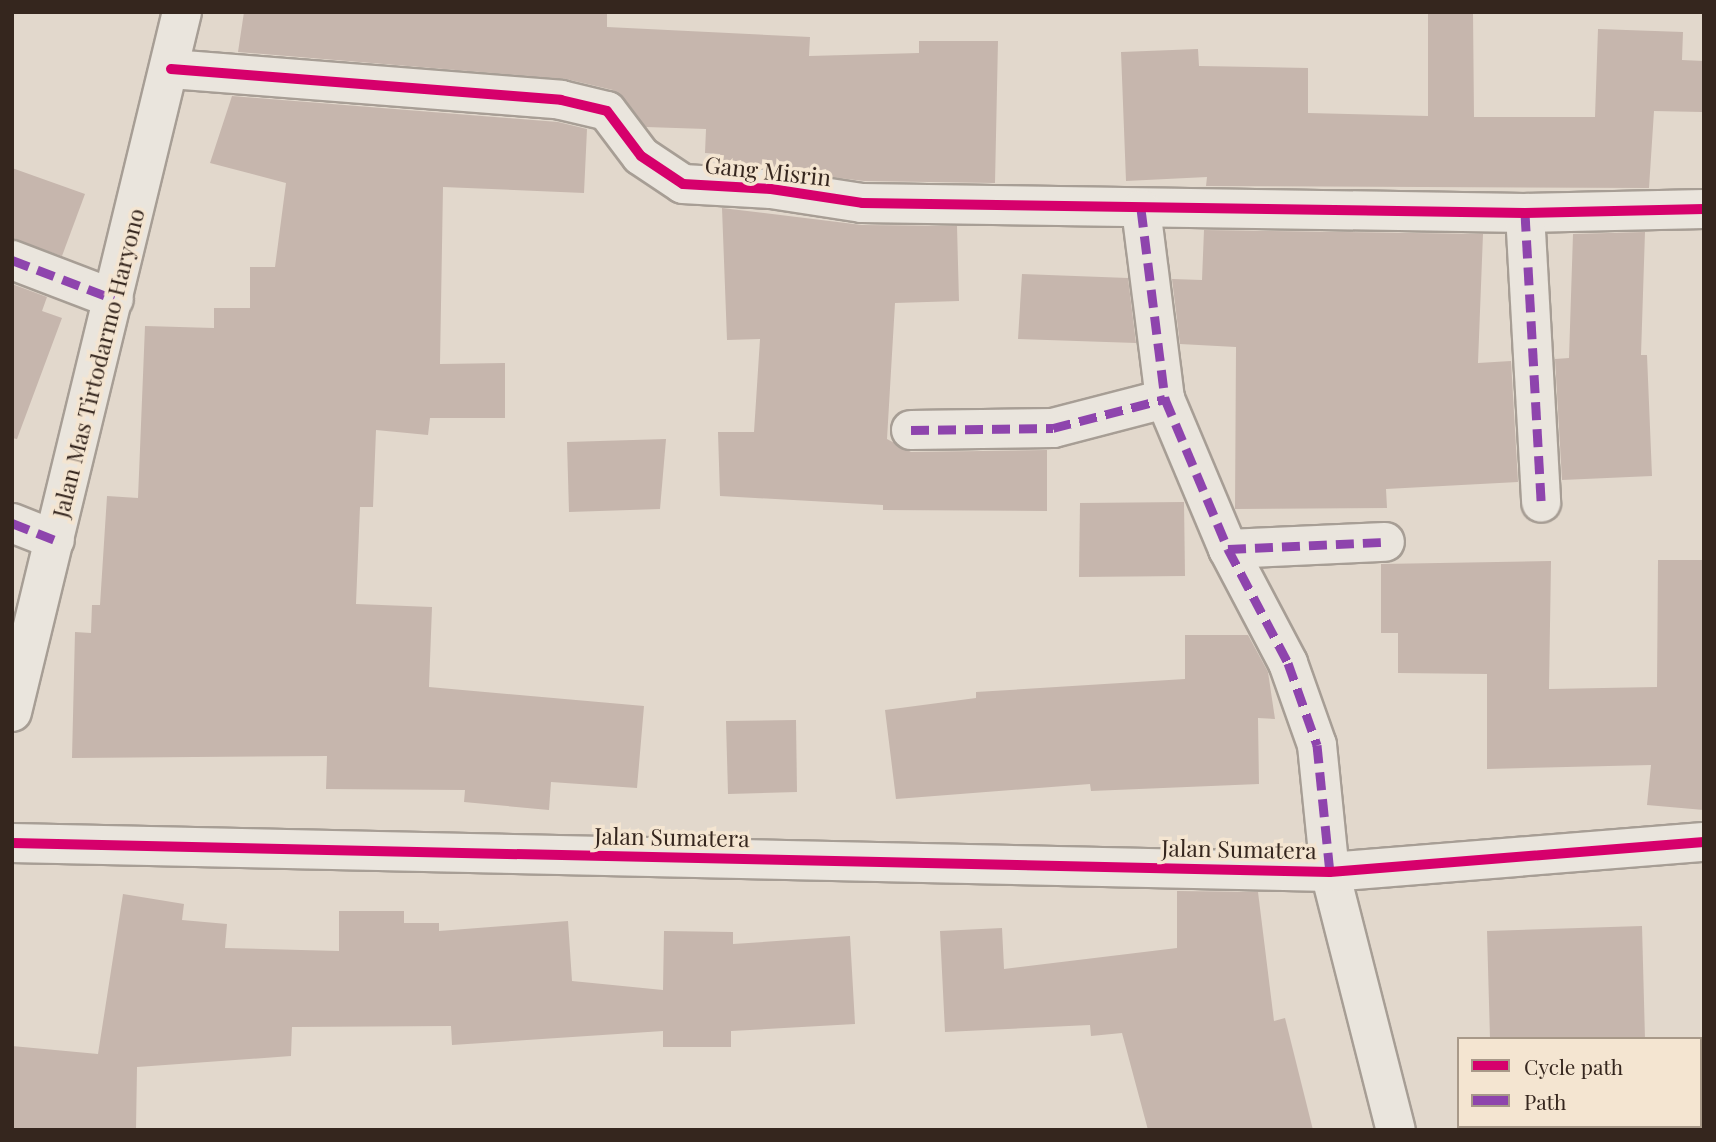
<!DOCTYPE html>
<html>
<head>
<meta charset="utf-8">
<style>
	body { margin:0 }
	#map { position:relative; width:1716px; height:1142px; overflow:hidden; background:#e2d8cc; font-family:"Playfair Display",serif }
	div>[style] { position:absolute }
	.building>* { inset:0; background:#c6b6ad }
	.roads { filter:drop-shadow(2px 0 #a79e95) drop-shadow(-2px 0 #a79e95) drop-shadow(0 2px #a79e95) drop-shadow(0 -2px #a79e95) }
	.street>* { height:38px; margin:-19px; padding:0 19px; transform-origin:19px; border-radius:19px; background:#eae5dd }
	.secondary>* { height:38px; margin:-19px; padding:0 19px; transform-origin:19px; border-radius:19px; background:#eae5dd }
	.quiet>* { height:9px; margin-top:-4.5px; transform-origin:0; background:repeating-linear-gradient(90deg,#8e44ad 0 18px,transparent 0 27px) }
	.cycleway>* { height:10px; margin:-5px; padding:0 5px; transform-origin:5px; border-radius:5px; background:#d6006c }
	span { translate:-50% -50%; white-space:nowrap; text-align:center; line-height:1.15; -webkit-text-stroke:7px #f4e5d1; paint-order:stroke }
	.street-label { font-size:23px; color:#35261e }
	.frame { position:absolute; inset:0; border:14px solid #35261e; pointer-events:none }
	.legend { position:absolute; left:1457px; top:1037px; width:245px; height:91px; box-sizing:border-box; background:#f4e5d1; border:2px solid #a89989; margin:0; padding:9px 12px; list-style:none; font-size:21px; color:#35261e }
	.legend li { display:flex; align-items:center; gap:14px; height:35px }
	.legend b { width:35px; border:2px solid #a89989 }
</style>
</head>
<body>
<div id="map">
	<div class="building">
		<div style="clip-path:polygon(244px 12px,607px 12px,607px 27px,810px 37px,809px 56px,919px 53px,919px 41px,998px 41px,995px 183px,864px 181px,720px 164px,720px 154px,705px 153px,706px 129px,646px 127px,613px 90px,566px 79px,238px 52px)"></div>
		<div style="clip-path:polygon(1428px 12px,1473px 12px,1474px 117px,1595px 117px,1598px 29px,1683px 32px,1682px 60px,1704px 61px,1702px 112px,1654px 111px,1649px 188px,1206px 186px,1207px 177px,1126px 181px,1121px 52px,1198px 49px,1199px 66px,1308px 68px,1308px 113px,1428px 116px)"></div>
		<div style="clip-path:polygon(232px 96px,558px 122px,587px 129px,584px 193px,443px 187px,440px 364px,505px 363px,505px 418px,430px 418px,428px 435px,376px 430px,373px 507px,360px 507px,356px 604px,432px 607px,429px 687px,644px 706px,637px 788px,551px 782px,549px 810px,464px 802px,465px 790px,326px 789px,327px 756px,72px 758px,75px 632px,91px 633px,92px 605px,100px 605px,107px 496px,138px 498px,145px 326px,214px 328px,214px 308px,250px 308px,250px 267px,275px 267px,286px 183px,210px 163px)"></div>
		<div style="clip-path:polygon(12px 168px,85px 194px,62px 256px,12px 239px)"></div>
		<div style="clip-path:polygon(722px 208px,862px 225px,957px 226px,959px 301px,895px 303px,887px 439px,911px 452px,1047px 450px,1047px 511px,883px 510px,883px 505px,720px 496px,718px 432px,754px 432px,760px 339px,727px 340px)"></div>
		<div style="clip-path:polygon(1204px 230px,1483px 234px,1478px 363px,1511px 361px,1518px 482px,1386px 489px,1387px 508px,1235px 509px,1236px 347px,1180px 344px,1172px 279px,1202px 280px)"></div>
		<div style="clip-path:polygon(1645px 232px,1641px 355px,1647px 355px,1652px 476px,1562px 480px,1555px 359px,1569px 358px,1573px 234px)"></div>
		<div style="clip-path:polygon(1022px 274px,1128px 278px,1136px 343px,1018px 339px)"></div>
		<div style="clip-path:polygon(12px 284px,47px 297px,42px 311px,62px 318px,17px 439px,12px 438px)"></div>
		<div style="clip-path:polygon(666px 439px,660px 509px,569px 512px,567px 442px)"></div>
		<div style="clip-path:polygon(1080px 503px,1184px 502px,1185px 576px,1079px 577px)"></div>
		<div style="clip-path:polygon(1658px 560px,1704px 560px,1704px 810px,1647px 805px,1651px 765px,1487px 769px,1487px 674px,1398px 673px,1398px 633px,1381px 633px,1381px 564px,1551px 561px,1549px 689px,1657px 687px)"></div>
		<div style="clip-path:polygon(1185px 635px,1248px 635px,1268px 672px,1275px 719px,1258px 718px,1259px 784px,1091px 791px,1090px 784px,896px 799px,885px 710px,976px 698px,976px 692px,1185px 679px)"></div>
		<div style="clip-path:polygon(796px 720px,797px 792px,728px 794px,726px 721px)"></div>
		<div style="clip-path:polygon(1177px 891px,1258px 892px,1274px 1021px,1285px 1018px,1313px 1130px,1148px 1130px,1122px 1033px,1091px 1036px,1090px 1025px,945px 1032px,940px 931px,1002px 928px,1004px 969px,1177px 948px)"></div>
		<div style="clip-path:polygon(123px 894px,184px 904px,182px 920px,227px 924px,225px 948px,339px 951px,339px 911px,404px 911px,404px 923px,439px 923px,439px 931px,568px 921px,572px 981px,663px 990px,664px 931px,733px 932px,733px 944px,850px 936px,855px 1024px,731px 1031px,731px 1047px,663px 1047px,663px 1031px,452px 1045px,451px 1026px,292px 1027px,291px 1056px,137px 1067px,136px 1130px,12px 1130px,12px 1046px,98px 1054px)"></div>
		<div style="clip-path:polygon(1642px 926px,1645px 1039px,1490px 1039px,1487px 931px)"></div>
	</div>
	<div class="roads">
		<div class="street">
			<div style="left:171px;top:69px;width:391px;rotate:4.5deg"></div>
			<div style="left:561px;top:100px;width:47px;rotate:13.4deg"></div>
			<div style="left:607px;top:111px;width:56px;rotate:52.9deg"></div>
			<div style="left:641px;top:156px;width:50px;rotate:33.7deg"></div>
			<div style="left:683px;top:184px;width:88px;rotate:3.3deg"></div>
			<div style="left:771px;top:189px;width:92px;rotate:8.7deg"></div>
			<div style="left:862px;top:203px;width:663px;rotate:0.86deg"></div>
			<div style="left:1525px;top:213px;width:179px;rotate:-1.3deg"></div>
			<div style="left:1141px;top:209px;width:192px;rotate:82.8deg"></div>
			<div style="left:1165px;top:399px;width:163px;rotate:67.2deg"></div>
			<div style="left:1228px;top:549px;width:129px;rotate:62.2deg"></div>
			<div style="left:1288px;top:663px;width:87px;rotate:70.5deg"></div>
			<div style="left:1317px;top:745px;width:128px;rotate:84.2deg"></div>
			<div style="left:1330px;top:872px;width:266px;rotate:75.7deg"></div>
			<div style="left:1525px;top:213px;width:290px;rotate:86.8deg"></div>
			<div style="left:12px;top:260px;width:109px;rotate:20.9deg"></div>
			<div style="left:911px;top:430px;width:142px;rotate:-0.8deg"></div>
			<div style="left:1053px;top:428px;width:116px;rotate:-14.5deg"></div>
			<div style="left:12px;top:523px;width:46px;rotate:21.6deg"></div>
			<div style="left:1228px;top:549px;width:157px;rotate:-2.6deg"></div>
			<div style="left:12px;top:843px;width:1318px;rotate:1.26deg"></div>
			<div style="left:1330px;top:872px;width:375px;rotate:-4.6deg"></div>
		</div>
		<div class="secondary">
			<div style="left:12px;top:712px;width:720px;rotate:-76.35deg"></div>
		</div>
	</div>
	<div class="quiet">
		<div style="left:1141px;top:209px;width:192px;rotate:82.8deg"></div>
		<div style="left:1165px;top:399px;width:163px;rotate:67.2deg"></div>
		<div style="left:1228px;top:549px;width:129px;rotate:62.2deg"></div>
		<div style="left:1288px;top:663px;width:87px;rotate:70.5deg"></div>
		<div style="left:1317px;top:745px;width:128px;rotate:84.2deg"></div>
		<div style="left:1525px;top:213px;width:290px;rotate:86.8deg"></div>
		<div style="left:12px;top:260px;width:109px;rotate:20.9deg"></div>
		<div style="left:911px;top:430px;width:142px;rotate:-0.8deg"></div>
		<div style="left:1053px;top:428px;width:116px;rotate:-14.5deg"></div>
		<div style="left:12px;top:523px;width:46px;rotate:21.6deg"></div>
		<div style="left:1228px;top:549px;width:157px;rotate:-2.6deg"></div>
	</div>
	<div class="cycleway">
		<div style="left:171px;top:69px;width:391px;rotate:4.5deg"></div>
		<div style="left:561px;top:100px;width:47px;rotate:13.4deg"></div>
		<div style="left:607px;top:111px;width:56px;rotate:52.9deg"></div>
		<div style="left:641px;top:156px;width:50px;rotate:33.7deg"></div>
		<div style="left:683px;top:184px;width:88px;rotate:3.3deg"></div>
		<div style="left:771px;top:189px;width:92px;rotate:8.7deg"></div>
		<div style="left:862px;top:203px;width:663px;rotate:0.86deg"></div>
		<div style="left:1525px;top:213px;width:179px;rotate:-1.3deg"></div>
		<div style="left:12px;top:843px;width:1318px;rotate:1.26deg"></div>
		<div style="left:1330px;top:872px;width:375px;rotate:-4.6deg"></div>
	</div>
	<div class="street-label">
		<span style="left:768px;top:171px;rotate:6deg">Gang Misrin</span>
		<span style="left:98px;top:363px;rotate:-76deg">Jalan Mas Tirtodarmo Haryono</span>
		<span style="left:672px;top:837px;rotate:1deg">Jalan Sumatera</span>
		<span style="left:1239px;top:849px;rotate:1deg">Jalan Sumatera</span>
	</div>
	<div class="frame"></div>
	<ul class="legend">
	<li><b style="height:9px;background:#d6006c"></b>Cycle path</li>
	<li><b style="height:9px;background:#8e44ad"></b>Path</li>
	</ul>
</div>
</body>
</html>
